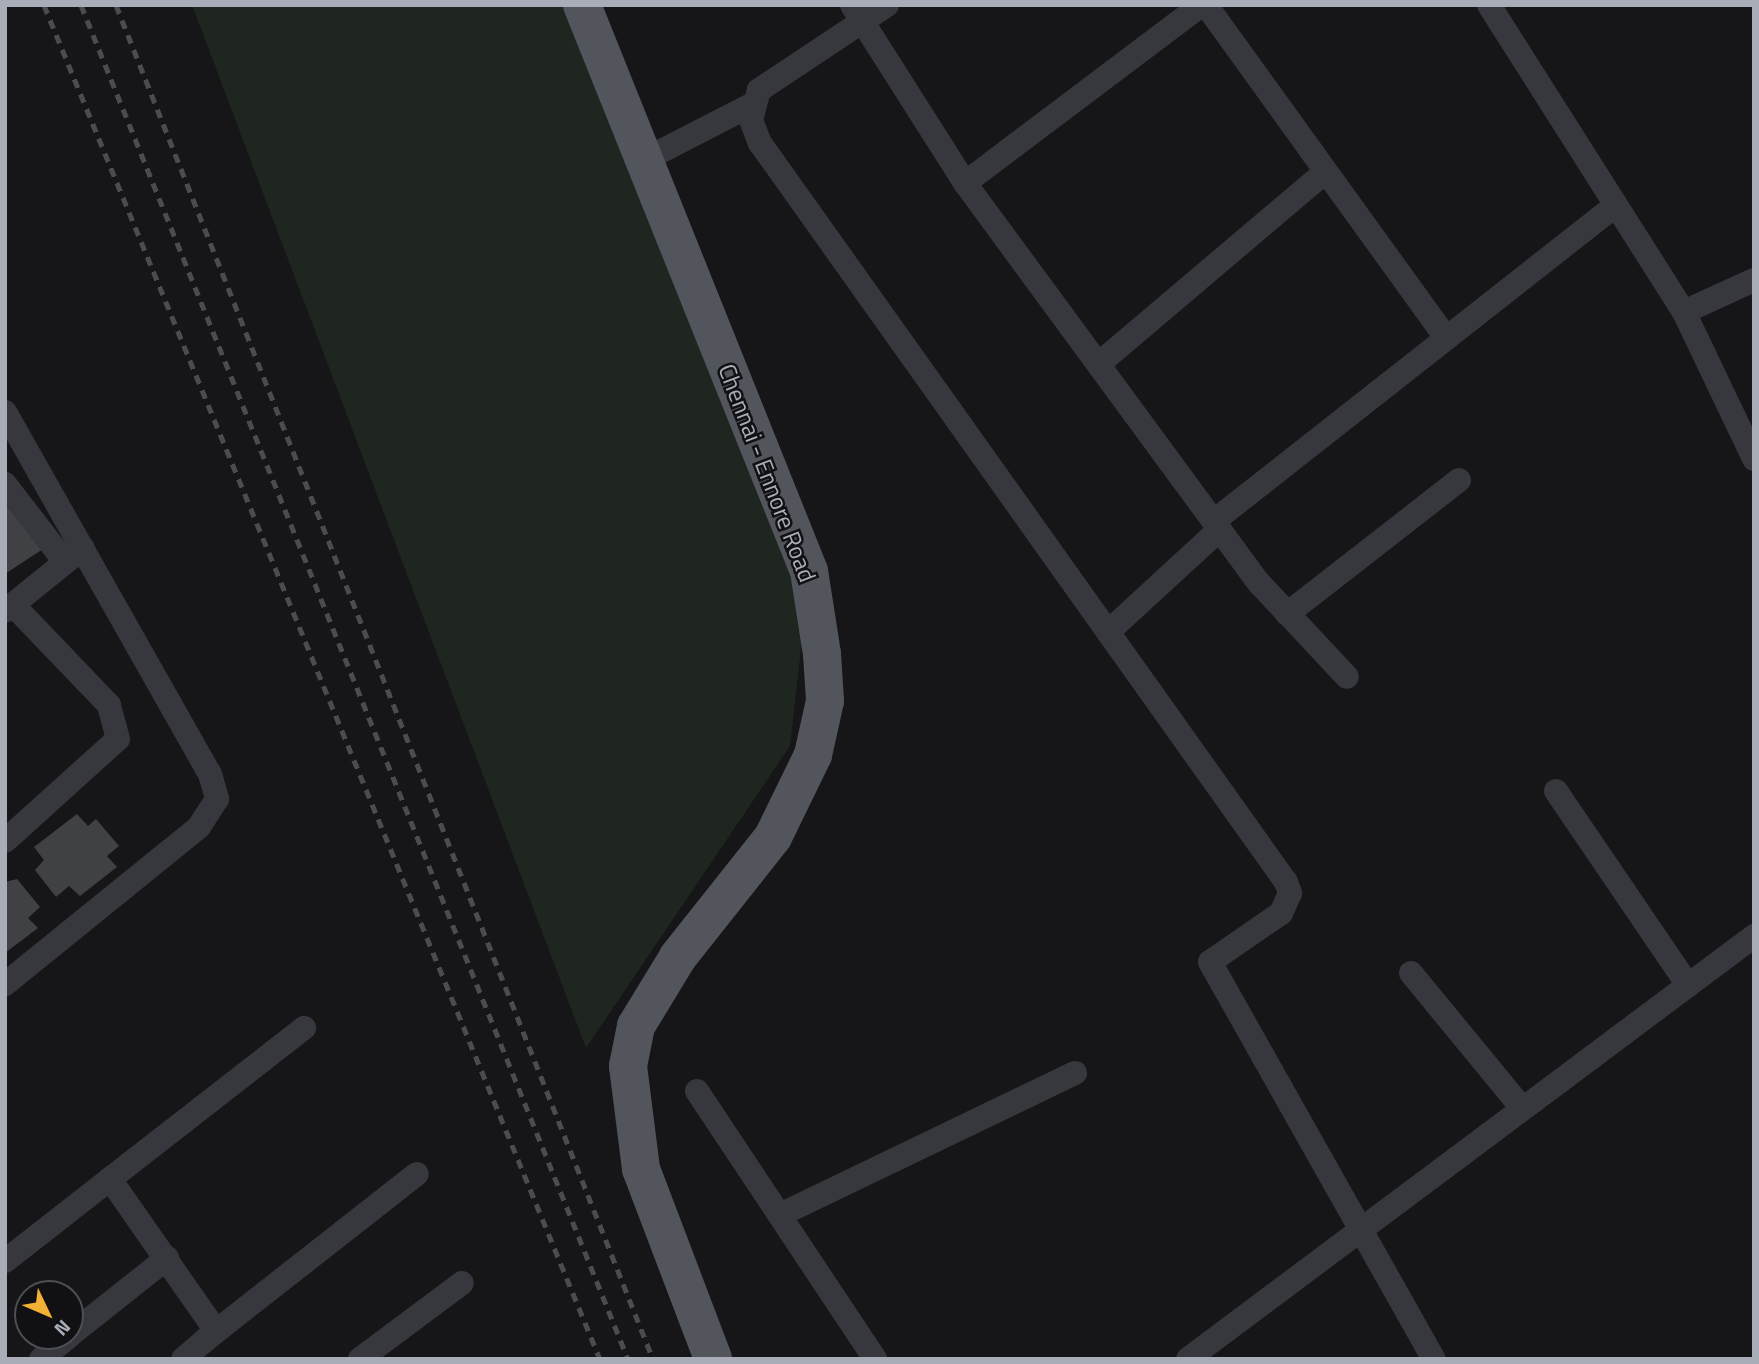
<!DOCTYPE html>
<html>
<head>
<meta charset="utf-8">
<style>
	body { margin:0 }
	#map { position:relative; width:1759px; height:1364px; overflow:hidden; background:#161618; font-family:"Titillium Web",sans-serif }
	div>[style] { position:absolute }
	.green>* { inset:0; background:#1e261f }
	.building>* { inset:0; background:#404145 }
	.street>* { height:24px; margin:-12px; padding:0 12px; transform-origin:12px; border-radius:12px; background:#37383d }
	.primary>* { height:38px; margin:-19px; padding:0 19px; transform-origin:19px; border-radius:19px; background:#53555c }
	.rail>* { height:5px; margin-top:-2.5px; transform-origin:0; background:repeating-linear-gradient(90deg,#4a4c52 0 9px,transparent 0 16px) }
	span { translate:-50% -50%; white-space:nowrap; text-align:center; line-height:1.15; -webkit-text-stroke:5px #111113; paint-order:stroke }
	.street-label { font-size:24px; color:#a8adb8 }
	.frame { position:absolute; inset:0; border:7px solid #a8adb8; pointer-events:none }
	.north { position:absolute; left:14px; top:1280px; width:70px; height:70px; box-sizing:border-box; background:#111113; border:2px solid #4d4f55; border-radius:50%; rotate:134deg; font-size:19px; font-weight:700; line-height:28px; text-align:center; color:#a8adb8 }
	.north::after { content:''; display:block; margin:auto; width:24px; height:32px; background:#f2b134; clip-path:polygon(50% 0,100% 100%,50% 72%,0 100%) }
</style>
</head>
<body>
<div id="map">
	<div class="green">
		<div style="clip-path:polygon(192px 5px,562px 5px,807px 596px,790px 746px,586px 1048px)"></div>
	</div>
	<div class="building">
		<div style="clip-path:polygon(5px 504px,43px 549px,5px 574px)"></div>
		<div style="clip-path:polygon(77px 814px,88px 826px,96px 819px,119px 846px,107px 856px,117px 867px,80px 896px,69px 886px,56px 897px,35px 870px,44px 860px,34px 847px)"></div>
		<div style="clip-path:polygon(17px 879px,40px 907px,28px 918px,38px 928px,5px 953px,5px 882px)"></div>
	</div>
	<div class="street">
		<div style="left:852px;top:5px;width:211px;rotate:57.6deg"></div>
		<div style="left:965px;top:183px;width:498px;rotate:53.7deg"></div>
		<div style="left:1260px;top:584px;width:127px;rotate:46.9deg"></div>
		<div style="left:887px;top:5px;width:154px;rotate:146.4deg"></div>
		<div style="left:759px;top:90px;width:31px;rotate:105deg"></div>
		<div style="left:751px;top:120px;width:25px;rotate:69deg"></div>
		<div style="left:760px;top:143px;width:907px;rotate:54.56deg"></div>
		<div style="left:1286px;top:882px;width:12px;rotate:70deg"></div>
		<div style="left:1290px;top:893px;width:22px;rotate:114deg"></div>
		<div style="left:1281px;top:913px;width:86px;rotate:145.4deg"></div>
		<div style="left:1210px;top:962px;width:456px;rotate:60.6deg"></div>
		<div style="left:1206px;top:5px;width:407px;rotate:54.2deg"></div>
		<div style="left:1489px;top:5px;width:364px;rotate:57.6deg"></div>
		<div style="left:1684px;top:312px;width:163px;rotate:64.5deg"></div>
		<div style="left:644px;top:160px;width:120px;rotate:-27.2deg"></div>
		<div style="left:965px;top:183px;width:296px;rotate:-37deg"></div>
		<div style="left:1684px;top:312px;width:77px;rotate:-24.6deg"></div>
		<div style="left:1101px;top:362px;width:291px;rotate:-40.3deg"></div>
		<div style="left:5px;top:412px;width:416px;rotate:60.5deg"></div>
		<div style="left:210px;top:774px;width:26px;rotate:74deg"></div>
		<div style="left:217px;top:799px;width:33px;rotate:123deg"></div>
		<div style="left:199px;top:827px;width:250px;rotate:141deg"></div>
		<div style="left:5px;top:484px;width:98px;rotate:52.4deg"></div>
		<div style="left:1214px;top:521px;width:511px;rotate:-38.17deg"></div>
		<div style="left:5px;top:611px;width:100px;rotate:-38.9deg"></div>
		<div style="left:1287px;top:614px;width:218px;rotate:-37.9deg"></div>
		<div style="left:1108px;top:632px;width:152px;rotate:-42.6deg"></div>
		<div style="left:1556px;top:791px;width:235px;rotate:55.8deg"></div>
		<div style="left:5px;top:841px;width:152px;rotate:-42.1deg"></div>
		<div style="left:118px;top:739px;width:35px;rotate:-105deg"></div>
		<div style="left:109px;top:705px;width:139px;rotate:-133.8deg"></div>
		<div style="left:1411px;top:973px;width:175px;rotate:50.6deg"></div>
		<div style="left:697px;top:1091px;width:322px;rotate:56.4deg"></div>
		<div style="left:110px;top:1179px;width:246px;rotate:-37.9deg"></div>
		<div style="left:784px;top:1213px;width:323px;rotate:-25.7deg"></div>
		<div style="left:5px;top:1261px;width:133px;rotate:-38deg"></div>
		<div style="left:110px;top:1179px;width:185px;rotate:55.1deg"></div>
		<div style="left:216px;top:1331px;width:43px;rotate:139.7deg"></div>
		<div style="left:70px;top:1335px;width:124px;rotate:-38.4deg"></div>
		<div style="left:205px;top:1340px;width:269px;rotate:-38.1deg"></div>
		<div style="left:41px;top:1359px;width:36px;rotate:-39deg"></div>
		<div style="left:360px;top:1359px;width:127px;rotate:-36.7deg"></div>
		<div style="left:1188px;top:1359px;width:707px;rotate:-36.77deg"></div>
	</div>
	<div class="primary">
		<div style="left:582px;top:5px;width:610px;rotate:68.15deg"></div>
		<div style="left:809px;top:571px;width:84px;rotate:81.1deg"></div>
		<div style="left:822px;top:654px;width:47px;rotate:86.3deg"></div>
		<div style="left:825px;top:701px;width:55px;rotate:102.5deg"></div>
		<div style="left:813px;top:755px;width:91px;rotate:116deg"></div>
		<div style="left:773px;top:837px;width:153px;rotate:128.4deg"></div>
		<div style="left:678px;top:957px;width:81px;rotate:121.3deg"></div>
		<div style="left:636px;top:1026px;width:41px;rotate:101.3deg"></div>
		<div style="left:628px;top:1066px;width:104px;rotate:82.8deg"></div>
		<div style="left:641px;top:1169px;width:203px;rotate:69.2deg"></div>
	</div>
	<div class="rail">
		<div style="left:44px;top:5px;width:1464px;rotate:67.68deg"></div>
		<div style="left:81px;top:5px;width:1460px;rotate:68deg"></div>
		<div style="left:116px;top:5px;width:1457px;rotate:68.37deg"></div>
	</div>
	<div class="street-label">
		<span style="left:767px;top:473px;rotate:69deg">Chennai - Ennore Road</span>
	</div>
	<div class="frame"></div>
	<div class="north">N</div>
</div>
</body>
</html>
